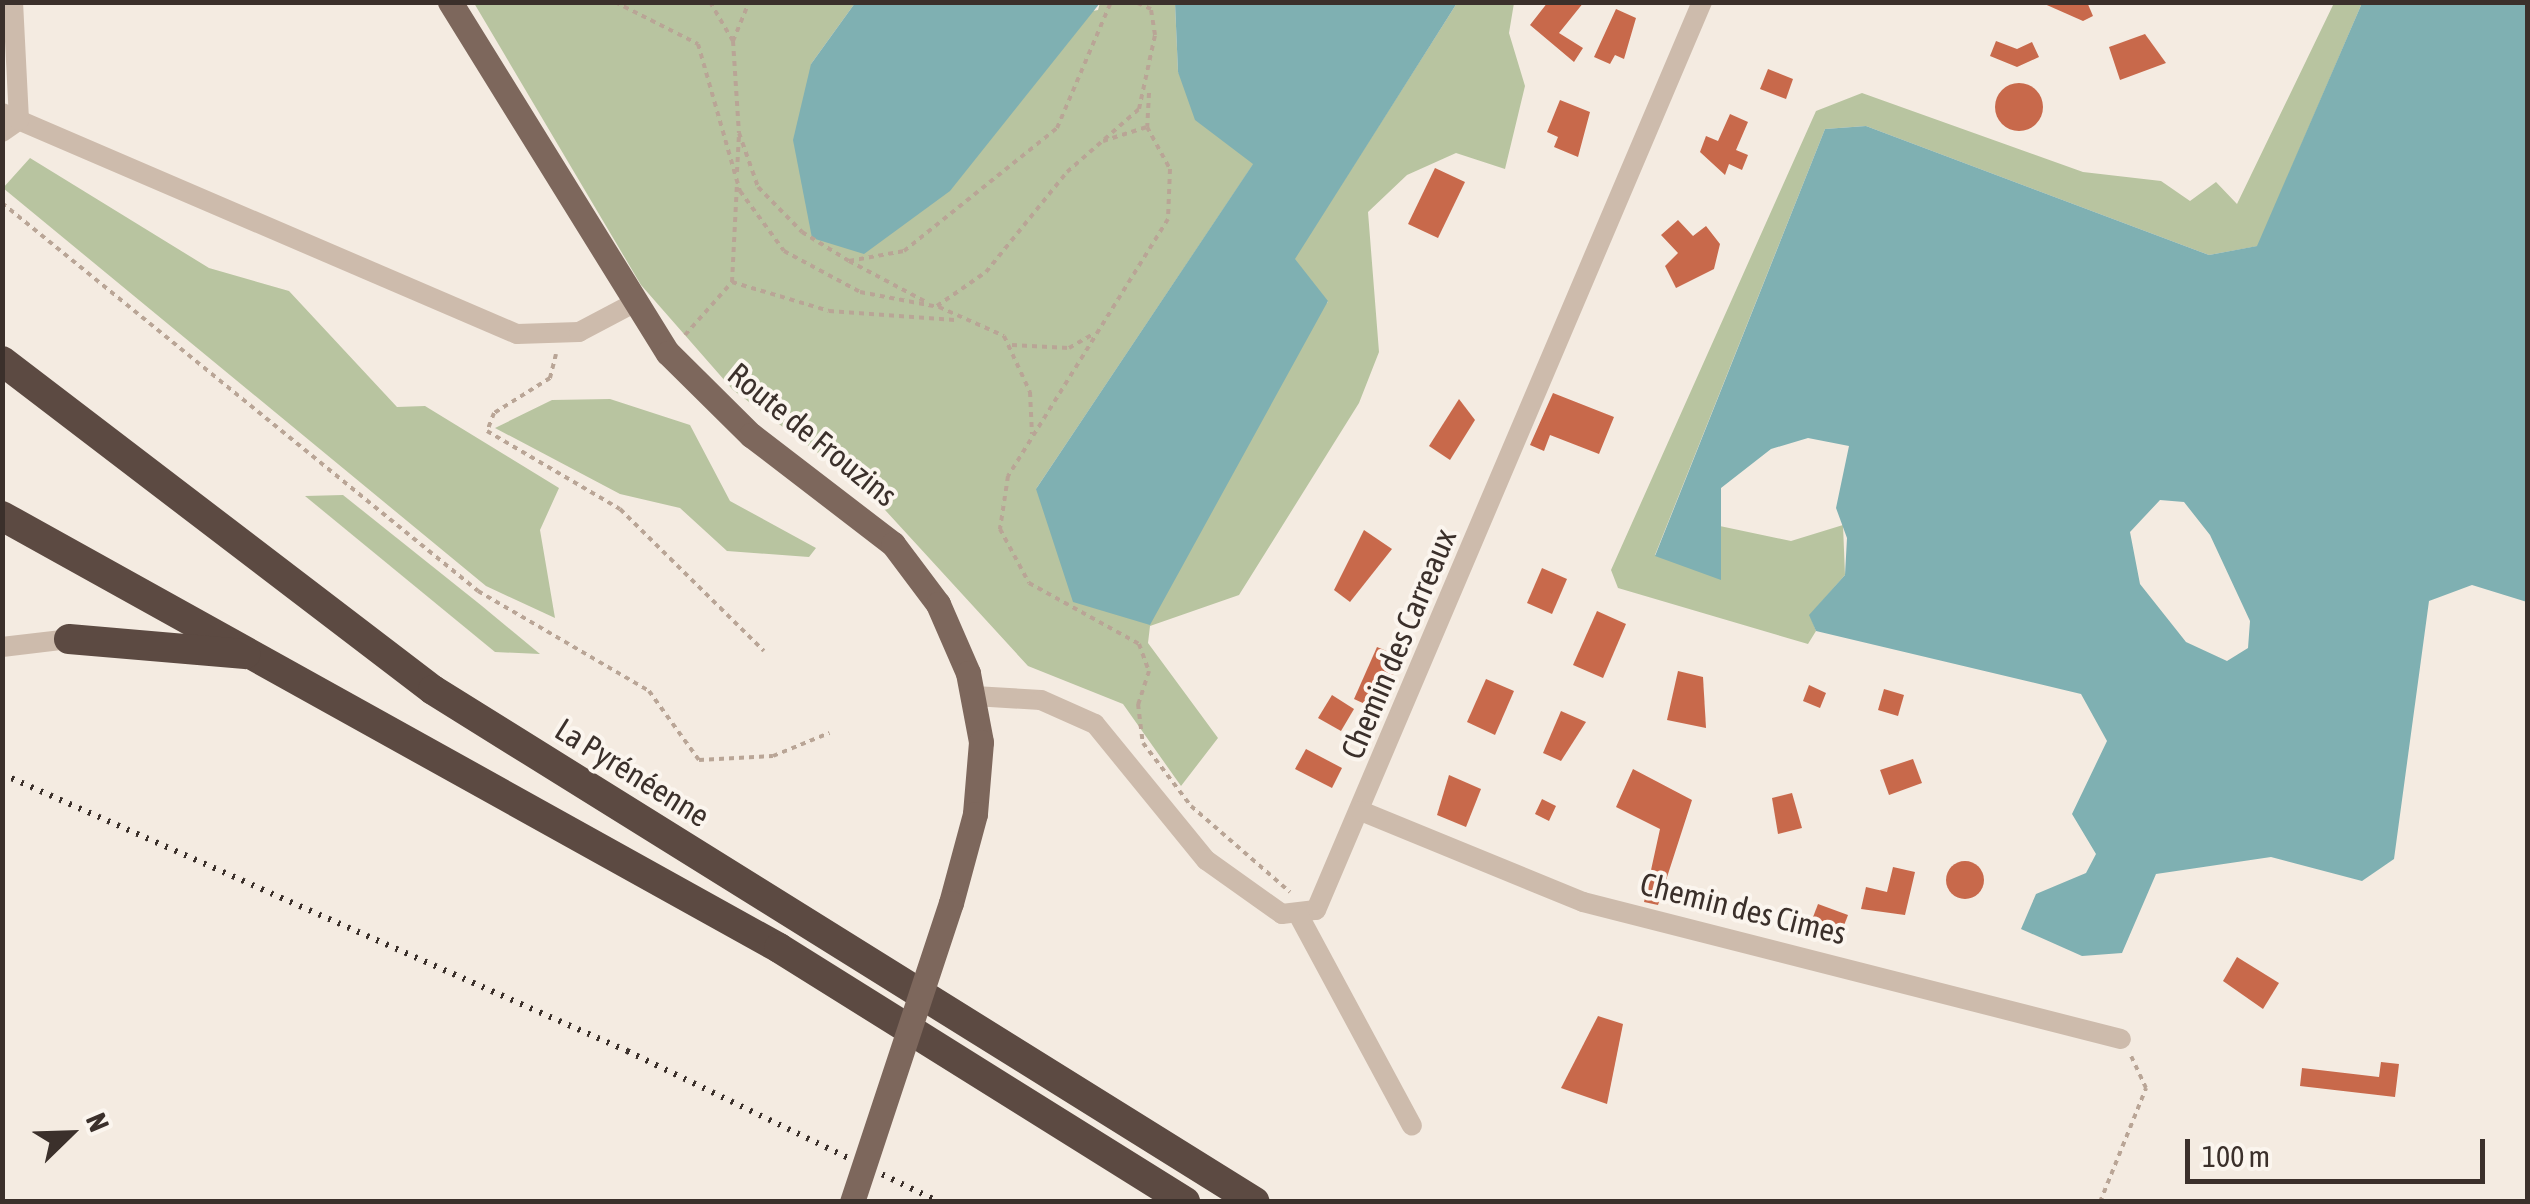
<!DOCTYPE html>
<html>
<head>
<meta charset="utf-8">
<style>
	body { margin:0 }
	#map { position:relative; width:2530px; height:1204px; overflow:hidden; background:#f4ebe1; font-family:"Asap Condensed",sans-serif }
	div>[style] { position:absolute }
	.green>* { inset:0; background:#b8c4a0 }
	.water>* { inset:0; background:#7fb0b2 }
	.building>* { inset:0; background:#c8694b }
	.round { border-radius:50% }
	.path>* { height:4px; margin-top:-2px; transform-origin:0; background:repeating-linear-gradient(90deg,#b9a596 0 5px,transparent 0 10px) }
	.minor>* { height:20px; margin:-10px; padding:0 10px; transform-origin:10px; border-radius:10px; background:#cdbbac }
	.major>* { height:25px; margin:-12.5px; padding:0 12.5px; transform-origin:12.5px; border-radius:12.5px; background:#7d675c }
	.highway>* { height:30px; margin:-15px; padding:0 15px; transform-origin:15px; border-radius:15px; background:#5c4a42 }
	.rail>* { height:6px; margin-top:-3px; transform-origin:0; background:repeating-linear-gradient(90deg,#3b302b 0 2.5px,transparent 0 10.5px) }
	.major-bridge>* { height:25px; margin:-12.5px; padding:0 12.5px; transform-origin:12.5px; border-radius:12.5px; background:#7d675c }
	span { translate:-50% -50%; white-space:nowrap; text-align:center; line-height:1.15; -webkit-text-stroke:8px #fbf5ee; paint-order:stroke }
	.street-label { font-size:32px; color:#3b302b }
	.frame { position:absolute; inset:0; border:5px solid #3b302b; pointer-events:none }
	.north { position:absolute; left:20px; top:1084px; width:100px; height:100px; -webkit-text-stroke:8px #fbf5ee; paint-order:stroke; rotate:67deg; font-size:28px; font-weight:700; line-height:40px; text-align:center; color:#3b302b }
	.north::after { content:''; display:block; margin:auto; width:35px; height:45px; background:#3b302b; clip-path:polygon(50% 0,100% 100%,50% 72%,0 100%) }
	.scale { position:absolute; left:2185px; top:1139px; width:300px; height:45px; box-sizing:border-box; border:5px solid #3b302b; border-top:0; padding-left:12px; font-size:30px; line-height:35px; white-space:nowrap; color:#3b302b; -webkit-text-stroke:8px #fbf5ee; paint-order:stroke }
</style>
</head>
<body>
<div id="map">
	<div class="green">
		<div style="clip-path:polygon(474px 3px,855px 3px,811px 64px,1098px 10px,1100px 3px,1175px 3px,1178px 72px,1254px 163px,1036px 489px,1328px 302px,1294px 259px,1457px 3px,1514px 3px,1509px 33px,1525px 86px,1505px 169px,1456px 153px,1407px 175px,1368px 212px,1379px 352px,1359px 403px,1239px 595px,1150px 626px,1148px 643px,1218px 738px,1181px 786px,1123px 704px,1028px 666px,864px 487px,733px 390px,641px 285px)"></div>
		<div style="clip-path:polygon(2334px 3px,2362px 3px,2258px 246px,2209px 255px,1866px 126px,1825px 129px,1655px 555px,1721px 578px,1715px 525px,1791px 541px,1843px 525px,1845px 575px,1810px 615px,1816px 631px,1808px 644px,1618px 588px,1611px 570px,1816px 111px,1862px 93px,2083px 172px,2161px 181px,2190px 201px,2216px 182px,2237px 204px)"></div>
		<div style="clip-path:polygon(30px 158px,209px 268px,289px 291px,397px 407px,425px 406px,559px 488px,540px 530px,555px 618px,486px 586px,3px 188px)"></div>
		<div style="clip-path:polygon(610px 399px,690px 425px,730px 501px,816px 548px,809px 557px,727px 551px,680px 508px,620px 494px,495px 428px,552px 400px)"></div>
		<div style="clip-path:polygon(343px 495px,482px 606px,540px 654px,495px 652px,305px 496px)"></div>
	</div>
	<div class="water">
		<div style="clip-path:polygon(855px 3px,1100px 3px,950px 191px,864px 254px,812px 238px,793px 140px,811px 64px)"></div>
		<div style="clip-path:polygon(1175px 3px,1457px 3px,1295px 259px,1328px 301px,1150px 625px,1073px 602px,1036px 489px,1253px 164px,1195px 120px,1178px 72px)"></div>
		<div style="clip-path:polygon(evenodd,2362px 3px,2527px 3px,2527px 602px,2472px 585px,2429px 601px,2394px 859px,2362px 881px,2271px 857px,2156px 874px,2122px 953px,2082px 956px,2021px 929px,2036px 894px,2086px 873px,2096px 854px,2072px 814px,2107px 741px,2081px 694px,1816px 631px,1809px 615px,1845px 575px,1847px 538px,1836px 508px,1849px 446px,1808px 438px,1771px 449px,1721px 488px,1721px 580px,1655px 556px,1825px 129px,1866px 126px,2209px 255px,2257px 246px,2362px 3px,2160px 500px,2184px 502px,2210px 535px,2250px 621px,2248px 648px,2227px 661px,2186px 642px,2140px 584px,2130px 532px,2160px 500px)"></div>
	</div>
	<div class="building">
		<div style="clip-path:polygon(1548px 2px,1584px 2px,1559px 33px,1583px 48px,1574px 62px,1530px 25px)"></div>
		<div style="clip-path:polygon(2040px 2px,2087px 2px,2093px 16px,2083px 21px)"></div>
		<div style="clip-path:polygon(1616px 9px,1636px 18px,1624px 59px,1615px 55px,1610px 64px,1594px 57px)"></div>
		<div style="clip-path:polygon(2145px 34px,2166px 63px,2120px 80px,2109px 47px)"></div>
		<div style="clip-path:polygon(1996px 41px,2017px 49px,2032px 42px,2039px 57px,2017px 67px,1990px 56px)"></div>
		<div style="clip-path:polygon(1768px 69px,1793px 79px,1786px 99px,1760px 89px)"></div>
		<div class="round" style="left:1995px;top:83px;width:48px;height:48px"></div>
		<div style="clip-path:polygon(1560px 100px,1590px 112px,1578px 157px,1554px 147px,1558px 137px,1547px 132px)"></div>
		<div style="clip-path:polygon(1730px 114px,1748px 122px,1736px 150px,1748px 155px,1742px 170px,1729px 164px,1725px 175px,1700px 152px,1706px 136px,1718px 141px)"></div>
		<div style="clip-path:polygon(1435px 168px,1465px 182px,1438px 238px,1408px 224px)"></div>
		<div style="clip-path:polygon(1678px 220px,1693px 236px,1706px 226px,1720px 244px,1714px 269px,1676px 288px,1665px 266px,1678px 253px,1661px 235px)"></div>
		<div style="clip-path:polygon(1553px 393px,1614px 417px,1599px 454px,1550px 435px,1544px 451px,1530px 445px)"></div>
		<div style="clip-path:polygon(1459px 399px,1475px 420px,1450px 460px,1429px 446px)"></div>
		<div style="clip-path:polygon(1364px 530px,1392px 549px,1350px 602px,1334px 590px)"></div>
		<div style="clip-path:polygon(1542px 568px,1567px 579px,1552px 614px,1527px 603px)"></div>
		<div style="clip-path:polygon(1597px 611px,1626px 624px,1603px 678px,1573px 665px)"></div>
		<div style="clip-path:polygon(1377px 647px,1401px 657px,1378px 710px,1354px 699px)"></div>
		<div style="clip-path:polygon(1678px 671px,1703px 677px,1706px 728px,1667px 720px)"></div>
		<div style="clip-path:polygon(1486px 679px,1514px 691px,1495px 735px,1467px 722px)"></div>
		<div style="clip-path:polygon(1809px 685px,1826px 693px,1820px 708px,1803px 701px)"></div>
		<div style="clip-path:polygon(1884px 689px,1904px 695px,1898px 716px,1878px 710px)"></div>
		<div style="clip-path:polygon(1332px 695px,1354px 709px,1341px 731px,1318px 718px)"></div>
		<div style="clip-path:polygon(1561px 711px,1586px 722px,1561px 761px,1543px 753px)"></div>
		<div style="clip-path:polygon(1306px 749px,1342px 768px,1332px 788px,1295px 769px)"></div>
		<div style="clip-path:polygon(1913px 759px,1922px 783px,1889px 795px,1880px 770px)"></div>
		<div style="clip-path:polygon(1633px 769px,1692px 800px,1658px 905px,1644px 902px,1660px 829px,1616px 807px)"></div>
		<div style="clip-path:polygon(1449px 775px,1481px 789px,1466px 827px,1437px 815px)"></div>
		<div style="clip-path:polygon(1792px 793px,1802px 828px,1778px 834px,1772px 798px)"></div>
		<div style="clip-path:polygon(1542px 799px,1556px 806px,1549px 821px,1535px 814px)"></div>
		<div class="round" style="left:1946px;top:861px;width:38px;height:38px"></div>
		<div style="clip-path:polygon(1893px 867px,1915px 872px,1905px 915px,1861px 909px,1866px 887px,1887px 892px)"></div>
		<div style="clip-path:polygon(1818px 904px,1848px 915px,1840px 936px,1810px 925px)"></div>
		<div style="clip-path:polygon(2237px 957px,2279px 983px,2263px 1009px,2223px 981px)"></div>
		<div style="clip-path:polygon(1598px 1016px,1623px 1024px,1607px 1104px,1561px 1088px)"></div>
		<div style="clip-path:polygon(2381px 1062px,2399px 1064px,2395px 1097px,2300px 1086px,2302px 1068px,2379px 1077px)"></div>
	</div>
	<div class="path">
		<div style="left:615px;top:2px;width:93px;rotate:26.8deg"></div>
		<div style="left:698px;top:44px;width:153px;rotate:74.1deg"></div>
		<div style="left:740px;top:191px;width:74px;rotate:53.7deg"></div>
		<div style="left:784px;top:251px;width:86px;rotate:28.3deg"></div>
		<div style="left:860px;top:292px;width:80px;rotate:10.8deg"></div>
		<div style="left:939px;top:307px;width:71px;rotate:24deg"></div>
		<div style="left:1004px;top:336px;width:62px;rotate:65.1deg"></div>
		<div style="left:1030px;top:392px;width:42px;rotate:87.3deg"></div>
		<div style="left:710px;top:2px;width:45px;rotate:59.5deg"></div>
		<div style="left:733px;top:41px;width:92px;rotate:86.3deg"></div>
		<div style="left:739px;top:133px;width:57px;rotate:70.6deg"></div>
		<div style="left:758px;top:187px;width:63px;rotate:45.6deg"></div>
		<div style="left:802px;top:232px;width:55px;rotate:31.7deg"></div>
		<div style="left:849px;top:261px;width:56px;rotate:-10.3deg"></div>
		<div style="left:904px;top:251px;width:196px;rotate:-38.8deg"></div>
		<div style="left:1057px;top:128px;width:137px;rotate:-66.8deg"></div>
		<div style="left:733px;top:41px;width:42px;rotate:-67.7deg"></div>
		<div style="left:1149px;top:93px;width:34px;rotate:93deg"></div>
		<div style="left:1147px;top:127px;width:48px;rotate:61.3deg"></div>
		<div style="left:1170px;top:169px;width:50px;rotate:92.3deg"></div>
		<div style="left:1168px;top:219px;width:303px;rotate:121.9deg"></div>
		<div style="left:1008px;top:476px;width:54px;rotate:98.6deg"></div>
		<div style="left:1000px;top:529px;width:61px;rotate:61.8deg"></div>
		<div style="left:1029px;top:583px;width:126px;rotate:29deg"></div>
		<div style="left:1139px;top:644px;width:29px;rotate:70deg"></div>
		<div style="left:1149px;top:671px;width:35px;rotate:108deg"></div>
		<div style="left:1138px;top:704px;width:39px;rotate:83deg"></div>
		<div style="left:1143px;top:743px;width:79px;rotate:52.7deg"></div>
		<div style="left:1191px;top:806px;width:131px;rotate:41deg"></div>
		<div style="left:1103px;top:141px;width:46px;rotate:-17.7deg"></div>
		<div style="left:737px;top:172px;width:35px;rotate:-87deg"></div>
		<div style="left:2px;top:203px;width:614px;rotate:39.18deg"></div>
		<div style="left:478px;top:591px;width:198px;rotate:30.3deg"></div>
		<div style="left:649px;top:691px;width:85px;rotate:54.1deg"></div>
		<div style="left:699px;top:760px;width:74px;rotate:-3.1deg"></div>
		<div style="left:773px;top:756px;width:61px;rotate:-22.3deg"></div>
		<div style="left:849px;top:261px;width:89px;rotate:28deg"></div>
		<div style="left:732px;top:282px;width:101px;rotate:16.6deg"></div>
		<div style="left:829px;top:311px;width:126px;rotate:4.1deg"></div>
		<div style="left:937px;top:306px;width:60px;rotate:-34.8deg"></div>
		<div style="left:986px;top:272px;width:129px;rotate:-51deg"></div>
		<div style="left:1067px;top:172px;width:96px;rotate:-41.2deg"></div>
		<div style="left:1139px;top:109px;width:76px;rotate:-77.8deg"></div>
		<div style="left:1155px;top:35px;width:26px;rotate:-99deg"></div>
		<div style="left:1151px;top:9px;width:17px;rotate:-156deg"></div>
		<div style="left:685px;top:335px;width:71px;rotate:-48.4deg"></div>
		<div style="left:732px;top:282px;width:100px;rotate:-87.1deg"></div>
		<div style="left:1012px;top:345px;width:57px;rotate:3deg"></div>
		<div style="left:1069px;top:348px;width:28px;rotate:-30deg"></div>
		<div style="left:556px;top:354px;width:25px;rotate:104deg"></div>
		<div style="left:550px;top:378px;width:66px;rotate:148deg"></div>
		<div style="left:494px;top:413px;width:19px;rotate:111deg"></div>
		<div style="left:487px;top:431px;width:154px;rotate:30.4deg"></div>
		<div style="left:620px;top:509px;width:202px;rotate:44.6deg"></div>
		<div style="left:2100px;top:1202px;width:123px;rotate:-68deg"></div>
		<div style="left:2146px;top:1088px;width:35px;rotate:-115deg"></div>
	</div>
	<div class="minor">
		<div style="left:2px;top:113px;width:560px;rotate:23.23deg"></div>
		<div style="left:517px;top:334px;width:62px;rotate:-1.8deg"></div>
		<div style="left:579px;top:332px;width:60px;rotate:-27.8deg"></div>
		<div style="left:2px;top:132px;width:21px;rotate:-35deg"></div>
		<div style="left:19px;top:120px;width:118px;rotate:-92.9deg"></div>
		<div style="left:2px;top:647px;width:67px;rotate:-6.8deg"></div>
		<div style="left:974px;top:696px;width:67px;rotate:3.4deg"></div>
		<div style="left:1041px;top:700px;width:59px;rotate:24deg"></div>
		<div style="left:1095px;top:724px;width:176px;rotate:50.8deg"></div>
		<div style="left:1206px;top:860px;width:93px;rotate:35.4deg"></div>
		<div style="left:1282px;top:914px;width:34px;rotate:-7deg"></div>
		<div style="left:1316px;top:910px;width:987px;rotate:-66.97deg"></div>
		<div style="left:1361px;top:811px;width:240px;rotate:22.3deg"></div>
		<div style="left:1583px;top:902px;width:555px;rotate:14.29deg"></div>
		<div style="left:1299px;top:916px;width:238px;rotate:61.7deg"></div>
	</div>
	<div class="major">
		<div style="left:450px;top:2px;width:413px;rotate:58.2deg"></div>
		<div style="left:668px;top:353px;width:117px;rotate:44.7deg"></div>
		<div style="left:751px;top:435px;width:179px;rotate:37.5deg"></div>
		<div style="left:893px;top:544px;width:75px;rotate:53.1deg"></div>
		<div style="left:938px;top:604px;width:75px;rotate:66.5deg"></div>
		<div style="left:968px;top:673px;width:70px;rotate:79.3deg"></div>
		<div style="left:981px;top:742px;width:72px;rotate:94.8deg"></div>
		<div style="left:975px;top:814px;width:92px;rotate:105.1deg"></div>
	</div>
	<div class="highway">
		<div style="left:2px;top:361px;width:542px;rotate:37.36deg"></div>
		<div style="left:433px;top:690px;width:968px;rotate:31.92deg"></div>
		<div style="left:2px;top:516px;width:889px;rotate:29.07deg"></div>
		<div style="left:779px;top:948px;width:479px;rotate:32deg"></div>
		<div style="left:69px;top:639px;width:177px;rotate:4.9deg"></div>
	</div>
	<div class="rail">
		<div style="left:2px;top:774px;width:684px;rotate:23.9deg"></div>
		<div style="left:627px;top:1051px;width:348px;rotate:25.8deg"></div>
	</div>
	<div class="major-bridge">
		<div style="left:852px;top:1202px;width:315px;rotate:-71.7deg"></div>
	</div>
	<div class="street-label">
		<span style="left:812px;top:435px;rotate:39deg">Route de Frouzins</span>
		<span style="left:1399px;top:644px;rotate:-67deg">Chemin des Carreaux</span>
		<span style="left:632px;top:773px;rotate:32deg">La Pyrénéenne</span>
		<span style="left:1743px;top:909px;rotate:14deg">Chemin des Cimes</span>
	</div>
	<div class="frame"></div>
	<div class="north">N</div>
	<div class="scale">100 m</div>
</div>
</body>
</html>
